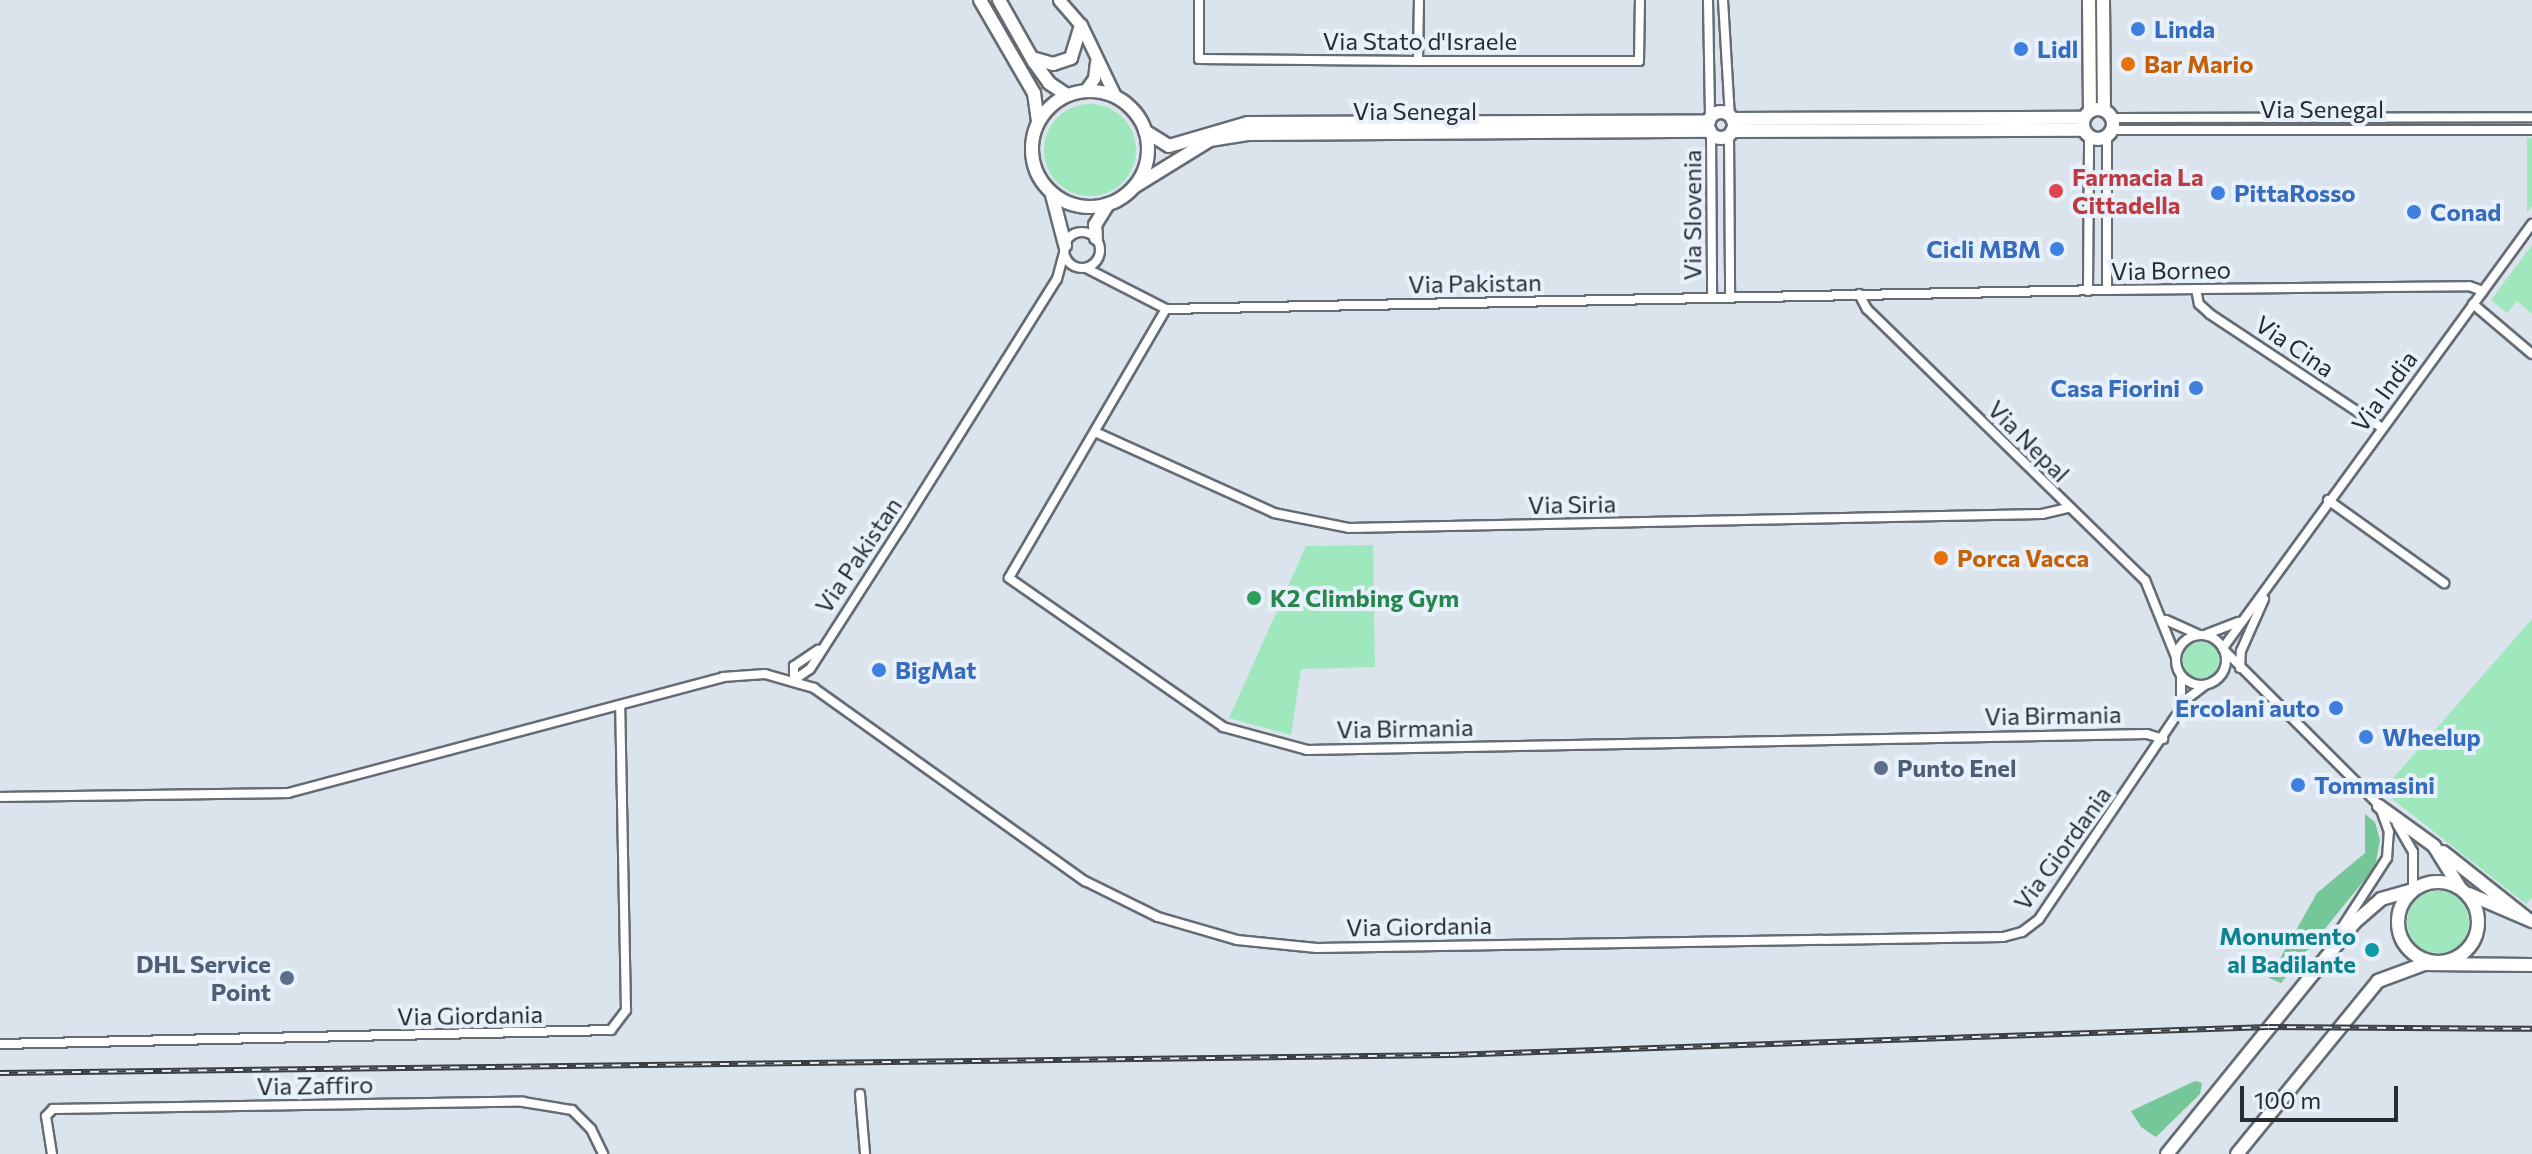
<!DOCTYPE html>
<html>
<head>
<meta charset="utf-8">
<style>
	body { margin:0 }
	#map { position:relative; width:2532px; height:1154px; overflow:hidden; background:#dbe4ed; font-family:Commissioner,sans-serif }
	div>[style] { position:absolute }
	.green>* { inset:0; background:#9fe7bc }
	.round { border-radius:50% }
	.forest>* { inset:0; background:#75c698 }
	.roads { filter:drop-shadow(2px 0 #646c74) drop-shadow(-2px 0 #646c74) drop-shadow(0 2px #646c74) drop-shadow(0 -2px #646c74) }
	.minor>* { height:8px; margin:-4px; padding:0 4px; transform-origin:4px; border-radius:4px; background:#fff }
	.minor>.ring { margin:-4px; padding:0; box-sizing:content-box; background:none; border:8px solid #fff; border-radius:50% }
	.tertiary>* { height:11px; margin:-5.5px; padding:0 5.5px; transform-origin:5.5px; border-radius:5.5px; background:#fff }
	.secondary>* { height:12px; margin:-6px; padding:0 6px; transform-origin:6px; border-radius:6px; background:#fff }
	.secondary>.ring { margin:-6px; padding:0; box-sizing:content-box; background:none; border:12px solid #fff; border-radius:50% }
	.rail>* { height:6px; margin-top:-3px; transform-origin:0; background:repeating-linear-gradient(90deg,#e8f1fb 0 9px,#3a3e43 0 18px); box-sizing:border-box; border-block:2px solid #3a3e43 }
	.dots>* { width:22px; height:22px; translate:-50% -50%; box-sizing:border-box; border:4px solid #e8f1fb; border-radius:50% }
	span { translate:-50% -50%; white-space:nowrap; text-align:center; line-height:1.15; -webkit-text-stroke:8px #e8f1fb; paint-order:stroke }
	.shop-label { font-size:24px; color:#366cbe; font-weight:700 }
	.left { translate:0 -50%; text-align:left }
	.right { translate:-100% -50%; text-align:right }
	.street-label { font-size:24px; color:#282b2f }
	.food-label { font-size:24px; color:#c56008; font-weight:700 }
	.health-label { font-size:24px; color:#be3a42; font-weight:700 }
	.leisure-label { font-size:24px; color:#27864d; font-weight:700 }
	.service-label { font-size:24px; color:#4e5e75; font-weight:700 }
	.culture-label { font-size:24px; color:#0d838f; font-weight:700 }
	.scale { position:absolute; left:2240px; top:1086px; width:158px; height:36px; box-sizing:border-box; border:4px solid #282b2f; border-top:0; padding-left:10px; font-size:24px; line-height:28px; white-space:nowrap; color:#282b2f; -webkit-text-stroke:6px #e8f1fb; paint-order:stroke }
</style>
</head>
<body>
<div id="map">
	<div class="green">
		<div class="round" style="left:1044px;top:104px;width:92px;height:92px"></div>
		<div style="clip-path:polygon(2527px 138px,2532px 138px,2532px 206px,2527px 213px)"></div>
		<div style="clip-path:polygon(2532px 245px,2532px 314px,2517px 301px,2507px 313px,2491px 300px)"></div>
		<div style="clip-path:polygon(1373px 545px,1375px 667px,1301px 669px,1291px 735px,1229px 718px,1306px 546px)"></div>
		<div style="clip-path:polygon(2532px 619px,2532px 898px,2526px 904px,2382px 791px)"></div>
		<div class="round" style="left:2183px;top:642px;width:36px;height:36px"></div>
		<div class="round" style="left:2407px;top:891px;width:62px;height:62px"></div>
	</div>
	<div class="forest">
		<div style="clip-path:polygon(2365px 814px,2375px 822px,2380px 840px,2375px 867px,2281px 983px,2269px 978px,2317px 893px,2365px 853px)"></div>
		<div style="clip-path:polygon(2195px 1081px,2202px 1083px,2200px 1094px,2156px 1137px,2141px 1127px,2131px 1111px)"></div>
	</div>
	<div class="roads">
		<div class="minor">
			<div style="left:1199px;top:0;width:59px;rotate:90deg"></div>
			<div style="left:1199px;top:59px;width:219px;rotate:0.5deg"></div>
			<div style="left:1418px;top:61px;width:221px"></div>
			<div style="left:1639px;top:61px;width:61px;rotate:-89.1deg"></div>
			<div style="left:1708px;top:0;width:118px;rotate:89deg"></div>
			<div style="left:1723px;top:0;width:117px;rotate:86.6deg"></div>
			<div style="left:1418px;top:61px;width:61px;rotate:-89.1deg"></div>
			<div style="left:2111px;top:118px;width:421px;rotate:-0.1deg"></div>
			<div style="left:2111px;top:130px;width:421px"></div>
			<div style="left:1711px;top:134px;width:163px;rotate:89.6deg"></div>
			<div style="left:1729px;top:134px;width:163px;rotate:89.6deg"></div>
			<div class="ring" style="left:1064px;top:232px;width:28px;height:28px"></div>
			<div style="left:1086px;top:268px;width:90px;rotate:27.1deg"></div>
			<div style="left:1166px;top:309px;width:941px;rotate:-1.16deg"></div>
			<div style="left:2107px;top:290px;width:362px;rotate:-0.6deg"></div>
			<div style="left:2469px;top:286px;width:15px;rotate:20deg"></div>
			<div style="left:2196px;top:289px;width:15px;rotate:79deg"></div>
			<div style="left:2199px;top:304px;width:15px;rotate:42deg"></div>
			<div style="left:2210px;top:314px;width:206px;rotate:33.5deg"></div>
			<div style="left:2107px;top:290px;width:154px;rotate:-90deg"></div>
			<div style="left:2088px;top:291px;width:155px;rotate:-89.6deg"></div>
			<div style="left:1859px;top:294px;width:17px;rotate:62deg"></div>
			<div style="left:1867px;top:309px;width:388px;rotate:44.3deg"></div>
			<div style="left:2145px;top:580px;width:83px;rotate:68.1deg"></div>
			<div style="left:2473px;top:304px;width:77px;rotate:40.3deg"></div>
			<div style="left:1166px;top:309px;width:311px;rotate:120.3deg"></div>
			<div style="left:1009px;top:578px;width:261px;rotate:34.8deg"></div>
			<div style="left:1223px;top:727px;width:87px;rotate:15.3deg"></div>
			<div style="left:1307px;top:750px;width:840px;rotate:-1.09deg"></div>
			<div style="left:2147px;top:734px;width:17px;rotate:17deg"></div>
			<div style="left:1095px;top:432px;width:196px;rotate:24.3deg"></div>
			<div style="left:1274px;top:513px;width:76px;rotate:11.3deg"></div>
			<div style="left:1349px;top:528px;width:693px;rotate:-1.16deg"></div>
			<div style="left:2042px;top:514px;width:27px;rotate:-13deg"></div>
			<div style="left:2328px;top:500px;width:143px;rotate:35.6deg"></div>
			<div style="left:2166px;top:620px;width:34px;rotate:24deg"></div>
			<div style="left:2207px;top:634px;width:34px;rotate:-21deg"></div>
			<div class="ring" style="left:2176px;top:635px;width:42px;height:42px"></div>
			<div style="left:2223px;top:648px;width:525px;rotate:-53.92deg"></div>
			<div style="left:2224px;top:650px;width:223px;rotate:45deg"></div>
			<div style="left:2240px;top:668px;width:17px;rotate:-87deg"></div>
			<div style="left:2241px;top:651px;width:57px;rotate:-66.1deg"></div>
			<div style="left:2181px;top:677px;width:30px;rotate:90deg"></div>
			<div style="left:794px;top:680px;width:19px;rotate:-35deg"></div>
			<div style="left:810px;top:669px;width:166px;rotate:-57.3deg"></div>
			<div style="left:900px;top:529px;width:295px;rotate:-57.9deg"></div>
			<div style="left:1057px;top:279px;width:28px;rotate:-75deg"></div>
			<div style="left:794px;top:680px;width:14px;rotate:-90deg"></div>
			<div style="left:794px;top:666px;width:29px;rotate:-34deg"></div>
			<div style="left:0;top:797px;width:288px;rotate:-0.8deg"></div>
			<div style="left:288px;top:793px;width:450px;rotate:-14.9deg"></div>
			<div style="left:723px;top:677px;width:42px;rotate:-4.1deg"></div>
			<div style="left:765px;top:674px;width:51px;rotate:15.9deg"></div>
			<div style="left:814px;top:688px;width:333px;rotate:35.5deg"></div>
			<div style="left:1085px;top:881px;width:81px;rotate:26.3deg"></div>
			<div style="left:1158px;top:917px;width:82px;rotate:16.2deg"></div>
			<div style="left:1237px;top:940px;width:80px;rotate:5.7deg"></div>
			<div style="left:1317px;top:948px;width:686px;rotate:-0.92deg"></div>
			<div style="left:2003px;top:937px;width:20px;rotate:-15deg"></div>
			<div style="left:2022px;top:932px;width:21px;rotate:-37deg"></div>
			<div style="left:2039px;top:919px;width:267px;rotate:-56deg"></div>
			<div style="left:2188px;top:698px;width:21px;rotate:-37deg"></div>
			<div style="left:2397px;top:824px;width:32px;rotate:60deg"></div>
			<div style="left:2413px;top:852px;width:38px;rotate:90deg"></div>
			<div style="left:2330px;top:946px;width:105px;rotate:-57.1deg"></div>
			<div style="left:2387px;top:858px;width:26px;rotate:-86deg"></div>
			<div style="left:2389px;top:832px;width:23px;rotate:-110deg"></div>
			<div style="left:0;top:1044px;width:611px;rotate:-1.31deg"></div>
			<div style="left:611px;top:1030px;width:25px;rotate:-53deg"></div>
			<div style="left:626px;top:1010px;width:305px;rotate:-91.1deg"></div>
			<div style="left:860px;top:1094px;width:60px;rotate:85.2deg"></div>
			<div style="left:52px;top:1154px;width:38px;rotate:-99deg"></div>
			<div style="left:46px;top:1116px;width:10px;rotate:-45deg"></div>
			<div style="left:53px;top:1109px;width:470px;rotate:-0.9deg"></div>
			<div style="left:523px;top:1102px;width:50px;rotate:9.3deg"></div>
			<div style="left:572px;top:1110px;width:27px;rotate:45deg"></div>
			<div style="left:591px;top:1129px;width:28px;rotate:64deg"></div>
		</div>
		<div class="tertiary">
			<div style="left:1059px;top:0;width:33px;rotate:49deg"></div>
			<div style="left:1081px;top:25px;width:79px;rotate:64.4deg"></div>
			<div style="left:1085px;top:91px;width:16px;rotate:-55deg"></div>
			<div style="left:1094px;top:78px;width:16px;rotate:-83deg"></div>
		</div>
		<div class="secondary">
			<div style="left:980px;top:0;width:108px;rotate:59.9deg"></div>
			<div style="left:1034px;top:93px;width:29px;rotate:82deg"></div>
			<div style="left:999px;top:0;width:71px;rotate:60.6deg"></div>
			<div style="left:1034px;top:62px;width:26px;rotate:54deg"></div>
			<div style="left:1049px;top:83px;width:22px;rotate:34deg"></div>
			<div style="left:2089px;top:0;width:111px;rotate:89.5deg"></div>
			<div style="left:2103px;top:0;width:110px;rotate:89.5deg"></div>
			<div style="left:1032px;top:58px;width:22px;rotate:16deg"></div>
			<div style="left:1053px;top:64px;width:19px;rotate:-18deg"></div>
			<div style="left:1071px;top:58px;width:34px;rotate:-73deg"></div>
			<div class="ring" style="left:1032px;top:91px;width:104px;height:104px"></div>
			<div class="ring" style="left:2083px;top:109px;width:18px;height:18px"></div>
			<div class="ring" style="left:1708px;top:112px;width:14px;height:14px"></div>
			<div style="left:1732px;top:119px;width:352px;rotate:-0.2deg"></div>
			<div style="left:1145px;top:131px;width:28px;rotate:32deg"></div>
			<div style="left:1169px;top:146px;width:82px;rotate:-16.2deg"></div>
			<div style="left:1248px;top:123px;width:461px;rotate:-0.2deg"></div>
			<div style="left:1732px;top:131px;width:352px;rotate:-0.2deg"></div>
			<div style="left:1134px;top:187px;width:89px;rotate:-31.7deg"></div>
			<div style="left:1210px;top:140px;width:38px;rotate:-9deg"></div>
			<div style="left:1248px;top:134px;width:462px;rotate:-0.4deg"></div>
			<div style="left:1052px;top:195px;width:52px;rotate:75.4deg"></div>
			<div style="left:1096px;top:238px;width:13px;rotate:-94deg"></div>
			<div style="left:1095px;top:225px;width:25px;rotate:-58deg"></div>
			<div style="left:2379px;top:806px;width:68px;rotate:36deg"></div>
			<div style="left:2434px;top:846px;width:49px;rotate:58.2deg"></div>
			<div style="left:2443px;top:852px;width:105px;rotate:38.4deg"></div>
			<div class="ring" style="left:2398px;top:882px;width:68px;height:68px"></div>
			<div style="left:2469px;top:894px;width:69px;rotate:23.2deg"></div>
			<div style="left:2167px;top:1154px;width:299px;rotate:-51deg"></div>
			<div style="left:2355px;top:922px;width:35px;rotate:-41deg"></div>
			<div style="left:2381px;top:899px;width:33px;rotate:-16deg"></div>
			<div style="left:2237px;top:1154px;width:223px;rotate:-50.8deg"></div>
			<div style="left:2378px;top:981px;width:49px;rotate:-20.3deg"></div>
			<div style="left:2424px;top:964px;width:108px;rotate:0.5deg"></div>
		</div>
	</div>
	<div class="rail">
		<div style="left:0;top:1073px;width:1450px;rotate:-0.71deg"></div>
		<div style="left:1450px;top:1055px;width:819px;rotate:-1.96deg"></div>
		<div style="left:2269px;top:1027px;width:263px;rotate:0.4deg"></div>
	</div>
	<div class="dots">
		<div style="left:2138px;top:29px;background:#3f7fe0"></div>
		<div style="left:2021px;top:49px;background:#3f7fe0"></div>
		<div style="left:2128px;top:64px;background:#e8710a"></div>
		<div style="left:2056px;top:191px;background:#e0444e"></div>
		<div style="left:2218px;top:193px;background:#3f7fe0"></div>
		<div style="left:2414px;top:212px;background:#3f7fe0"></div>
		<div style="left:2057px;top:249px;background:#3f7fe0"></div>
		<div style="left:2196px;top:388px;background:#3f7fe0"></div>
		<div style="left:1941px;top:558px;background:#e8710a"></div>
		<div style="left:1254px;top:598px;background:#2e9e5b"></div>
		<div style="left:879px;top:670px;background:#3f7fe0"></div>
		<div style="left:2336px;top:708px;background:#3f7fe0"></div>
		<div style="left:2366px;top:737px;background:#3f7fe0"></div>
		<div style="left:1881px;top:768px;background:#5c6f8a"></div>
		<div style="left:2298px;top:785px;background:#3f7fe0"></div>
		<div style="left:2372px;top:950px;background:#0f9aa8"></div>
		<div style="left:287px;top:978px;background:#5c6f8a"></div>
	</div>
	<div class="shop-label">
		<span class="left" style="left:2154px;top:29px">Linda</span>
		<span class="left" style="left:2037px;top:49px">Lidl</span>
		<span class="left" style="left:2234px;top:193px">PittaRosso</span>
		<span class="left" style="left:2430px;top:212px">Conad</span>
		<span class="right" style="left:2041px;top:249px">Cicli MBM</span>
		<span class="right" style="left:2180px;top:388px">Casa Fiorini</span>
		<span class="left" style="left:895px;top:670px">BigMat</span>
		<span class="right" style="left:2320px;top:708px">Ercolani auto</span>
		<span class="left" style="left:2382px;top:737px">Wheelup</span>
		<span class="left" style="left:2314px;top:785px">Tommasini</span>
	</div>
	<div class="street-label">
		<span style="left:1420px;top:41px">Via Stato d'Israele</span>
		<span style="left:2322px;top:109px">Via Senegal</span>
		<span style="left:1415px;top:111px">Via Senegal</span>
		<span style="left:1692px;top:215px;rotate:-90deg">Via Slovenia</span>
		<span style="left:2171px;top:270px;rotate:-1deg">Via Borneo</span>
		<span style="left:1475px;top:283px;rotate:-1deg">Via Pakistan</span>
		<span style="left:2295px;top:346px;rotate:34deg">Via Cina</span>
		<span style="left:2384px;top:391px;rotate:-54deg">Via India</span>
		<span style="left:2029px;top:441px;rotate:45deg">Via Nepal</span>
		<span style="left:1572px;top:504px;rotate:-1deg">Via Siria</span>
		<span style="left:858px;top:555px;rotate:-56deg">Via Pakistan</span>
		<span style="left:2053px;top:715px;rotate:-1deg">Via Birmania</span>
		<span style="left:1405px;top:728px;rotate:-1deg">Via Birmania</span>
		<span style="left:2062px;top:848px;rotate:-54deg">Via Giordania</span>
		<span style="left:1419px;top:926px;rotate:-1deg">Via Giordania</span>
		<span style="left:470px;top:1015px;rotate:-1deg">Via Giordania</span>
		<span style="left:315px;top:1085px;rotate:-1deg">Via Zaffiro</span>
	</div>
	<div class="food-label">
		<span class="left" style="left:2144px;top:64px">Bar Mario</span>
		<span class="left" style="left:1957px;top:558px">Porca Vacca</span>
	</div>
	<div class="health-label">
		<span class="left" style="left:2072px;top:191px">Farmacia La<br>Cittadella</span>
	</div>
	<div class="leisure-label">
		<span class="left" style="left:1270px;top:598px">K2 Climbing Gym</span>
	</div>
	<div class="service-label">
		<span class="left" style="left:1897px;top:768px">Punto Enel</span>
		<span class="right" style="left:271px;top:978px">DHL Service<br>Point</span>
	</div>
	<div class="culture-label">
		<span class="right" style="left:2356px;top:950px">Monumento<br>al Badilante</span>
	</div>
	<div class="scale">100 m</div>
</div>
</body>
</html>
